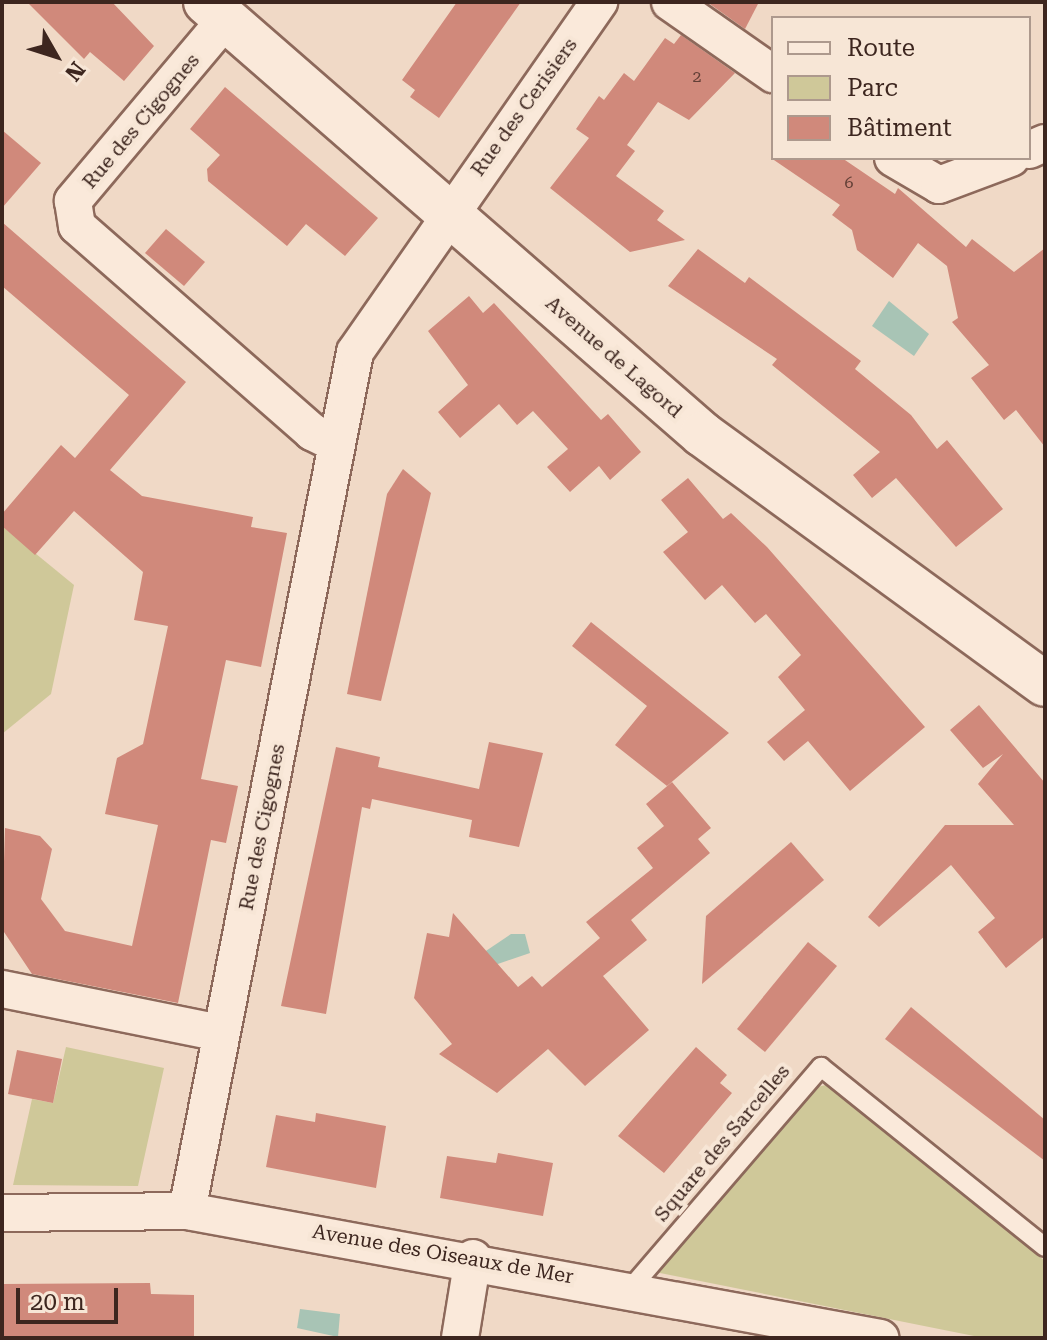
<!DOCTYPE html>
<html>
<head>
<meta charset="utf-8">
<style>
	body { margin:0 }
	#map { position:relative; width:1047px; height:1340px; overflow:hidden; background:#f0d9c6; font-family:"Roboto Serif",serif }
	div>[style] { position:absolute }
	.green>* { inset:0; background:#cfc899 }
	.water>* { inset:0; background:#a8c4b5 }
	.building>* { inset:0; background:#d0897b }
	.roads { filter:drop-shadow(2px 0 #8d695b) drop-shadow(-2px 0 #8d695b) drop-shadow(0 2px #8d695b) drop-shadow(0 -2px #8d695b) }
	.service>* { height:18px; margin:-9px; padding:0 9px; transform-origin:9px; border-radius:9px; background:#fae9da }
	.minor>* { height:36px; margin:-18px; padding:0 18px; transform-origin:18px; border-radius:18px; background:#fae9da }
	.tertiary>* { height:44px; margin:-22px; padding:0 22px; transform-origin:22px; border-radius:22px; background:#fae9da }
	span { translate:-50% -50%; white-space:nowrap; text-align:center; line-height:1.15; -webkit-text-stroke:8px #f7e6d6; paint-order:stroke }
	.number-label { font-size:16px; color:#623f36 }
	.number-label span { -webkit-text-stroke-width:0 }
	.street-label { font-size:20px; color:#3d261f }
	.frame { position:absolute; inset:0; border:4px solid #3d261f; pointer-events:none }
	.legend { position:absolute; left:771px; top:16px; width:260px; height:144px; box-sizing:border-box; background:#f7e6d6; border:2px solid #ad998d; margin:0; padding:10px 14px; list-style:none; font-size:24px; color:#3d261f }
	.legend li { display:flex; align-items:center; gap:16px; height:40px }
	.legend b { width:40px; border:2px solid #ad998d }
	.north { position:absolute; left:16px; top:16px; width:80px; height:80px; -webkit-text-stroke:6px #f7e6d6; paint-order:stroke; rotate:129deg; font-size:22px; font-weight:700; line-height:32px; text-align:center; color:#3d261f }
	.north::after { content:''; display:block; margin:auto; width:28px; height:36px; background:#3d261f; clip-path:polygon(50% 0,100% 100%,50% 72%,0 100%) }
	.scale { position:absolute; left:16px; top:1288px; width:102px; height:36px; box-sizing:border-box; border:4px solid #3d261f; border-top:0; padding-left:10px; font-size:24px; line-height:28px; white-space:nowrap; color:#3d261f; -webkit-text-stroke:6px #f7e6d6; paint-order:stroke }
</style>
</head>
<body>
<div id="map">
	<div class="green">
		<div style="clip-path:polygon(2px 526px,74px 585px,51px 694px,2px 734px)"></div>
		<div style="clip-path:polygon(66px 1047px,164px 1068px,138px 1186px,13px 1185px,32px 1099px,53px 1103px)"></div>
		<div style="clip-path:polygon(826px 1085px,1045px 1261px,1045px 1338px,984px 1338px,655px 1272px,808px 1089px)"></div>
	</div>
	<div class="water">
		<div style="clip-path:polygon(889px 301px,929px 334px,914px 356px,872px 326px)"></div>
		<div style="clip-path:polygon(511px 934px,525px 934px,530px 953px,492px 966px,468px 963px)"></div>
		<div style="clip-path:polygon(300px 1309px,340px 1314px,338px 1337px,297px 1328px)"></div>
	</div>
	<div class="building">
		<div style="clip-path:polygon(27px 2px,112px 2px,154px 46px,124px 81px,90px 52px,84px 59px)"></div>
		<div style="clip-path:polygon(457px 2px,521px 2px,439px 118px,410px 97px,415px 90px,402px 80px)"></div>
		<div style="clip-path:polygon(707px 2px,759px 2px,745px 29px)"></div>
		<div style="clip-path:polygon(681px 35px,735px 73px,689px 120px,658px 102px,627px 145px,635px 151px,616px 176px,664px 211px,657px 220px,685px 240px,630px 252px,550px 188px,589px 138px,576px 129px,599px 96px,604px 100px,624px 73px,634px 81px,665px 38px,674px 44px)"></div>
		<div style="clip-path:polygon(225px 87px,378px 218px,345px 256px,306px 224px,287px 246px,208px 181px,207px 169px,220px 155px,190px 129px)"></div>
		<div style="clip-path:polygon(2px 130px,41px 163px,2px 208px)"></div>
		<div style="clip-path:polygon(771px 158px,842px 158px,895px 194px,898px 188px,966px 247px,972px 239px,1014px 272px,1045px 248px,1045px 447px,1016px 410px,1004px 420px,971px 378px,989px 365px,952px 322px,958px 318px,947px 266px,918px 243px,893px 278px,857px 250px,852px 230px,832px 215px,840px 205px)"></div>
		<div style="clip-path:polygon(2px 222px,186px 382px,110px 470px,142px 496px,253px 517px,251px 527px,287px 533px,261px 667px,226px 660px,201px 779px,238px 786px,226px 843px,211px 840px,178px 1003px,32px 974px,2px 929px,5px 828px,40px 836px,52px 849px,41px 899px,65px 931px,132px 946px,158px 825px,105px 814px,117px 758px,143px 744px,168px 626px,134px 620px,143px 572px,74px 511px,35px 555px,2px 526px,2px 514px,61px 445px,75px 458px,129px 395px,2px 286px)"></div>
		<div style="clip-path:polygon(166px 229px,205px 262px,184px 286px,145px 253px)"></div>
		<div style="clip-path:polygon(698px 249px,745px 283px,749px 277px,861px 361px,855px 369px,911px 415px,937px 449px,947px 440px,1003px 509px,956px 547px,896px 478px,872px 498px,853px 475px,880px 452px,772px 365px,777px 359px,668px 286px)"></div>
		<div style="clip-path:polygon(469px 296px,483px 313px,494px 303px,601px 420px,608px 414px,641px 452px,610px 480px,599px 466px,570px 492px,547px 467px,568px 449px,533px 411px,517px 425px,499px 404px,460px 438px,438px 412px,468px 385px,428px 331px)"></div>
		<div style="clip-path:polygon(403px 469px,431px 493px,381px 701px,347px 694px,387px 494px)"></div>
		<div style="clip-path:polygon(688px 478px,723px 519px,731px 513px,767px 547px,925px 727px,850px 791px,808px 741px,784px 761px,767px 742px,805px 710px,778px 677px,801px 655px,766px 614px,755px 623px,722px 585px,705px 600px,663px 552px,688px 532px,661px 500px)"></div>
		<div style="clip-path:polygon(591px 622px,729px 733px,667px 786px,615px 745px,647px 706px,572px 646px)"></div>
		<div style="clip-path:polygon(979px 705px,1045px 783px,1045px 936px,1006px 968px,978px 932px,995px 918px,951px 865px,879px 927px,868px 917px,945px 825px,1014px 825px,978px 784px,1003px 754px,983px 768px,950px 730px)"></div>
		<div style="clip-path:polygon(489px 742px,543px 753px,519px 847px,469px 837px,472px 820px,372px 799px,370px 809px,362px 807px,326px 1014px,281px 1006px,336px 747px,380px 757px,378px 767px,479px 789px)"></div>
		<div style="clip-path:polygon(672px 782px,711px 828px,698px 839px,710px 853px,631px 920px,647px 940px,603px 976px,649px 1030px,585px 1086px,548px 1049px,497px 1093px,439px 1054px,452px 1044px,414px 998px,427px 933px,449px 937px,453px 913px,518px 987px,532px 976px,542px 987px,600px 938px,586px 922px,653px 868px,637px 848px,664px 826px,646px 804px)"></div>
		<div style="clip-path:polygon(791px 842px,824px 880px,702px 984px,706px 916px)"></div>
		<div style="clip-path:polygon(808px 942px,837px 966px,765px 1052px,737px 1029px)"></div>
		<div style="clip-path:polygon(911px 1007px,1045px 1120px,1045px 1161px,885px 1039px)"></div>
		<div style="clip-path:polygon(696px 1047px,727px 1075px,720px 1083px,732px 1093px,664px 1173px,618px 1136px)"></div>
		<div style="clip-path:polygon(17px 1050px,62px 1059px,53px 1103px,8px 1094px)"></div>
		<div style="clip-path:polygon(316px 1113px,386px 1126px,376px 1188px,266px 1167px,276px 1115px,315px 1122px)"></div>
		<div style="clip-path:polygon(498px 1153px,553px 1163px,543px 1216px,440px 1198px,447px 1156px,496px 1163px)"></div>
		<div style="clip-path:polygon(150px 1283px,151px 1294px,194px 1295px,194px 1338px,2px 1338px,2px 1284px)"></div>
	</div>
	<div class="roads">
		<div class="service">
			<div style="left:630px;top:1289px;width:293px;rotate:-49.3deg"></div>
			<div style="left:821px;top:1067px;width:287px;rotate:38.8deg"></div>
		</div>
		<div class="minor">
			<div style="left:670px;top:2px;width:126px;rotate:35deg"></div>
			<div style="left:226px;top:19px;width:238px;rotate:130.1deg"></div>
			<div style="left:73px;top:201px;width:25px;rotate:81deg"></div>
			<div style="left:77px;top:226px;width:313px;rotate:41.2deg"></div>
			<div style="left:312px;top:432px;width:25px;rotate:26deg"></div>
			<div style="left:1029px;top:150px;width:17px;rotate:-24deg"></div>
			<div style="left:893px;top:158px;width:53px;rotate:30.4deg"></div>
			<div style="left:939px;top:185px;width:77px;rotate:-20.6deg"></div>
			<div style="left:2px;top:989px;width:223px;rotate:11.4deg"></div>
			<div style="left:187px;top:1211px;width:875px;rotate:-78.93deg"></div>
			<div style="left:355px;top:352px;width:427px;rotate:-55.1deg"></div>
			<div style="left:2px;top:1213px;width:185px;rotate:-0.6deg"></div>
			<div style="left:187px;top:1211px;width:705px;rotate:10.38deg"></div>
			<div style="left:460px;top:1338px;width:81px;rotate:-80.8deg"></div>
		</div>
		<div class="tertiary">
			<div style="left:206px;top:2px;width:658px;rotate:41.05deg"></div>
			<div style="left:702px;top:434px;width:424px;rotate:36.1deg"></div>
		</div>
	</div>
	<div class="number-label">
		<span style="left:697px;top:77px">2</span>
		<span style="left:849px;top:183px">6</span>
	</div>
	<div class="street-label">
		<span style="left:524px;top:107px;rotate:-54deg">Rue des Cerisiers</span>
		<span style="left:141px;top:121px;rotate:-50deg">Rue des Cigognes</span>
		<span style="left:614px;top:357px;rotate:41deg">Avenue de Lagord</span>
		<span style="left:262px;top:827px;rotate:-79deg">Rue des Cigognes</span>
		<span style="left:722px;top:1143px;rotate:-50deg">Square des Sarcelles</span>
		<span style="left:443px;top:1254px;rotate:10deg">Avenue des Oiseaux de Mer</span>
	</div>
	<div class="frame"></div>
	<ul class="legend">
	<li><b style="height:10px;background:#fae9da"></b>Route</li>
	<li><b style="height:22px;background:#cfc899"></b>Parc</li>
	<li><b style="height:22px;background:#d0897b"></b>Bâtiment</li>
	</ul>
	<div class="north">N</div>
	<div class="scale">20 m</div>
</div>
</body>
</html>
